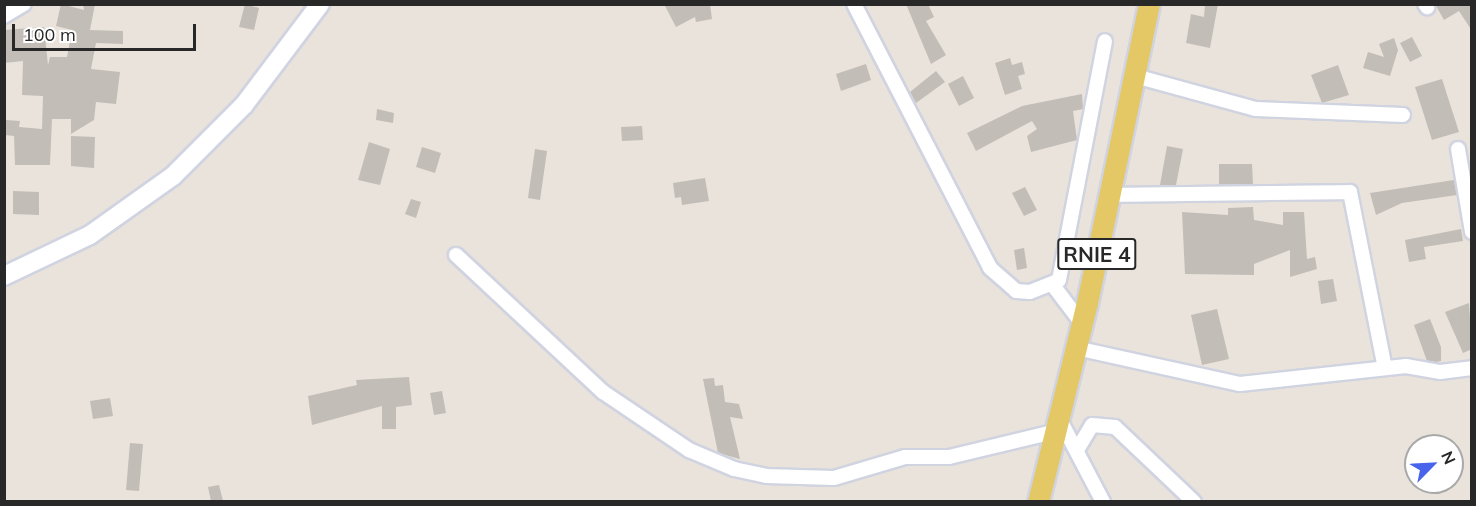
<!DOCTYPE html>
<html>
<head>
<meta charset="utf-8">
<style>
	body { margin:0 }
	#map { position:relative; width:1476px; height:506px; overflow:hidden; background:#e9e3db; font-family:Mulish,sans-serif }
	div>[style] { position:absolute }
	.building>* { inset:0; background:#c2bdb7 }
	.roads { filter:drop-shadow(2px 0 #d0d3e0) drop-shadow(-2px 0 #d0d3e0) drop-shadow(0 2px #d0d3e0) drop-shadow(0 -2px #d0d3e0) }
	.minor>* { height:14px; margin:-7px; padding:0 7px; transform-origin:7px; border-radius:7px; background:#fff }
	.secondary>* { height:18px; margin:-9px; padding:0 9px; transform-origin:9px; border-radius:9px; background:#fff }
	.primary>* { height:21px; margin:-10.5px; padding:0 10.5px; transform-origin:10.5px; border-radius:10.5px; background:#e4c865 }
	span { translate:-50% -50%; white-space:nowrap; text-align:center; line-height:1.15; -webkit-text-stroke:5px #fff; paint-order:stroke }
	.shield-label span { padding:2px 4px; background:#fff; border:2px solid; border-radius:4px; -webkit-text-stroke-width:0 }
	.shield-label { font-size:21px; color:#282828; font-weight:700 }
	.frame { position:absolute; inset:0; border:6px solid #282828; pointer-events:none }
	.north { position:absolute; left:1404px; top:434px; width:60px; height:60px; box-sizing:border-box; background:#fff; border:2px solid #a9a9a9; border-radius:50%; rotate:66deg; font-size:16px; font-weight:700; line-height:24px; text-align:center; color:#282828 }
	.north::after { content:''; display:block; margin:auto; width:21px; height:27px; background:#4864ea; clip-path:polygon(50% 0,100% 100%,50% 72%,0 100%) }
	.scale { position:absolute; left:12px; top:24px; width:184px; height:27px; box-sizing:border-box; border:3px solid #282828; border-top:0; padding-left:8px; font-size:18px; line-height:21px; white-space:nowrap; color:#282828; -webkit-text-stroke:4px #fff; paint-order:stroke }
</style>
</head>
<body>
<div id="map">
	<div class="building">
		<div style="clip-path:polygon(61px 4px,84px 10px,83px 4px,95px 4px,90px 30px,123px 31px,123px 44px,96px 43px,91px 69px,120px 72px,116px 104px,96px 102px,94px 120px,71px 134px,71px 119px,52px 119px,50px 165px,15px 165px,14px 136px,5px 135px,6px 120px,20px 121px,19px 127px,42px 129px,43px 96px,22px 95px,23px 61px,4px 63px,4px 30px,44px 27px,48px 65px,50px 57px,67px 57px,72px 30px,56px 26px)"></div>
		<div style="clip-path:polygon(245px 4px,259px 8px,254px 30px,239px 27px)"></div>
		<div style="clip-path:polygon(664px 4px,710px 4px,712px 19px,696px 22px,695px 17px,676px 27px)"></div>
		<div style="clip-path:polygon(906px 4px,928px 4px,934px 17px,926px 21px,946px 55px,931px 64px)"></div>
		<div style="clip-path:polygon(1205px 4px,1218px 4px,1210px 48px,1186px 43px,1191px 14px,1204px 17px)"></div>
		<div style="clip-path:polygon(1435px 4px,1472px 4px,1472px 31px,1459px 11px,1444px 20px)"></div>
		<div style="clip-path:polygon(1412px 37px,1422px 56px,1410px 62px,1400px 43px)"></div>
		<div style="clip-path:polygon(1394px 38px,1398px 50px,1390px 76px,1363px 68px,1368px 52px,1384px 57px,1379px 44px)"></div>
		<div style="clip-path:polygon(1010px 58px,1012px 65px,1022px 62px,1025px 74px,1018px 76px,1022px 89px,1005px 95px,995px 63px)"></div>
		<div style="clip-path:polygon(866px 64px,871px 80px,841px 91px,836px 74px)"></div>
		<div style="clip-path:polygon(1338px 65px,1349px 95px,1322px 103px,1311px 75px)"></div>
		<div style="clip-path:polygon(936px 71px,945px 82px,916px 103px,910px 92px)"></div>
		<div style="clip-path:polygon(963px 76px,974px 98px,959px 106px,948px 84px)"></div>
		<div style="clip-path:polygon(1442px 79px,1459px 132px,1432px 140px,1415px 87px)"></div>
		<div style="clip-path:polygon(1082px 94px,1083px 109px,1073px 111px,1077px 140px,1031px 152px,1027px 136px,1037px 129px,1032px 121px,976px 151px,967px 133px,1022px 106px)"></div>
		<div style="clip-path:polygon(377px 109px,394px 113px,393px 123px,376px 120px)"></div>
		<div style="clip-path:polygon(642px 126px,643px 140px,622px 141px,621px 127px)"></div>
		<div style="clip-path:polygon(71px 136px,95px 137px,94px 168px,71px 166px)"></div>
		<div style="clip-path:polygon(369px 142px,390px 149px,380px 185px,358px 180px)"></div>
		<div style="clip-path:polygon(1167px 146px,1183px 149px,1176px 185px,1160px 185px)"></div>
		<div style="clip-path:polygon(422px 147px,441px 153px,435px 173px,416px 167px)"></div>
		<div style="clip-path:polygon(535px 149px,547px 151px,540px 200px,528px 198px)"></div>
		<div style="clip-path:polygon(1219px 164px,1252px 164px,1253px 184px,1219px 185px)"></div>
		<div style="clip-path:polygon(705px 178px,709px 201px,682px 205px,681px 197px,675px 198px,673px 183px)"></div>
		<div style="clip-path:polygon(1454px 180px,1457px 195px,1402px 203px,1376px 215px,1370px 193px)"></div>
		<div style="clip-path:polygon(1025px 187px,1037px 210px,1024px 216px,1012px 193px)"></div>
		<div style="clip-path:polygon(13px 191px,39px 192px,39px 215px,13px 214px)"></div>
		<div style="clip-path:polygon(411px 199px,421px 202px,416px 218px,405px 214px)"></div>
		<div style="clip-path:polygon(1253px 207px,1254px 220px,1283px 225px,1283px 212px,1304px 212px,1307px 259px,1315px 257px,1317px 269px,1290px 277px,1290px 250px,1254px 264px,1254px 275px,1185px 274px,1182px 212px,1228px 215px,1228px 208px)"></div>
		<div style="clip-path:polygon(1461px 229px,1463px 241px,1424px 247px,1426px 259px,1409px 262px,1405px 240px)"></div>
		<div style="clip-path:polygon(1024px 248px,1027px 268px,1017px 270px,1014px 250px)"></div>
		<div style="clip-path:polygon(1333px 279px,1337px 301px,1321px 304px,1318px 281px)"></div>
		<div style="clip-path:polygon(1469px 303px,1472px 349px,1463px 353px,1445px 312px)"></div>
		<div style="clip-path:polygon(1217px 309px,1229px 359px,1202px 365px,1191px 315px)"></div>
		<div style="clip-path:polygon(1430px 319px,1441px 347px,1441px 361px,1436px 362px,1427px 361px,1414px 325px)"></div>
		<div style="clip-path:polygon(409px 377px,412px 405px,396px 407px,396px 429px,382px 429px,382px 406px,312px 425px,308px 396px,357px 385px,356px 380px)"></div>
		<div style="clip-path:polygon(714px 378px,715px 386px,723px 385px,725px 402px,739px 404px,743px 419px,730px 417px,740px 459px,718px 453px,703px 379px)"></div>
		<div style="clip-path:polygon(442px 391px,446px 413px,434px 415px,430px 393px)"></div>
		<div style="clip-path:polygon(110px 398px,113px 416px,93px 419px,90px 401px)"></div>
		<div style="clip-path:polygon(130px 443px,143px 444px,139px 491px,126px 490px)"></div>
		<div style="clip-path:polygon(219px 485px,223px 501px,211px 501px,208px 487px)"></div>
	</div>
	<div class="roads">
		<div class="minor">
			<div style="left:854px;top:4px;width:297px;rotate:62.7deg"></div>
			<div style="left:990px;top:268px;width:35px;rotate:41deg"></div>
			<div style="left:1016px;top:291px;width:14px;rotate:4deg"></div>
			<div style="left:1030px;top:292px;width:31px;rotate:-22deg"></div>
			<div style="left:1059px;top:280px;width:243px;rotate:-79.1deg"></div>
			<div style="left:1425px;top:4px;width:4px;rotate:56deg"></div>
			<div style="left:4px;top:16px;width:23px;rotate:-31deg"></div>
			<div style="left:1135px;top:76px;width:125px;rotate:15.3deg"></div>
			<div style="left:1256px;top:109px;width:147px;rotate:2.3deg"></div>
			<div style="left:1458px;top:149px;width:84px;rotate:80.4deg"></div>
			<div style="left:1110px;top:195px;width:240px;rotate:-0.7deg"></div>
			<div style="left:1350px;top:192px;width:179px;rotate:78.8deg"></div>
			<div style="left:456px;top:255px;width:201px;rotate:43deg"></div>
			<div style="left:603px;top:392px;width:104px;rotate:34deg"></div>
			<div style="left:689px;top:450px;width:49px;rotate:22.9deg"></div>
			<div style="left:734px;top:469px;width:33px;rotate:12deg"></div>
			<div style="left:766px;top:476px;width:68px;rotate:1.7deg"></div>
			<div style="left:834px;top:478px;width:74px;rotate:-16.5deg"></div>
			<div style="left:905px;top:457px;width:44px"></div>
			<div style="left:949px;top:457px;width:111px;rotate:-13.5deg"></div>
			<div style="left:1052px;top:284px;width:48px;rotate:52.7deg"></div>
			<div style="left:1076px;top:348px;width:168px;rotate:12.4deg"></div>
			<div style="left:1240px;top:384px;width:167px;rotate:-6.2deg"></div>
			<div style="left:1406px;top:366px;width:35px;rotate:10deg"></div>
			<div style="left:1440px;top:372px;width:32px;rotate:-7deg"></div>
			<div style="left:1060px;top:420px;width:93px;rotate:62.3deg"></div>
			<div style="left:1077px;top:450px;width:29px;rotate:-59deg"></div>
			<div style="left:1092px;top:425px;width:23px;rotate:5deg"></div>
			<div style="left:1115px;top:427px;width:109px;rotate:43.5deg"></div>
		</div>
		<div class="secondary">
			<div style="left:4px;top:276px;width:95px;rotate:-25.5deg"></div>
			<div style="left:90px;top:235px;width:102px;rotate:-35.4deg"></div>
			<div style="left:173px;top:176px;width:100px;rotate:-45deg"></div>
			<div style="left:244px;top:105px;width:126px;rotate:-53deg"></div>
		</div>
		<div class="primary">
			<div style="left:1038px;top:502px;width:205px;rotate:-76.2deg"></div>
			<div style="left:1087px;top:303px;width:305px;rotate:-78.3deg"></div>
		</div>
	</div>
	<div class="shield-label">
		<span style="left:1097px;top:254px">RNIE 4</span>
	</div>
	<div class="frame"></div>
	<div class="north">N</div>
	<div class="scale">100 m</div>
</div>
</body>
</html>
